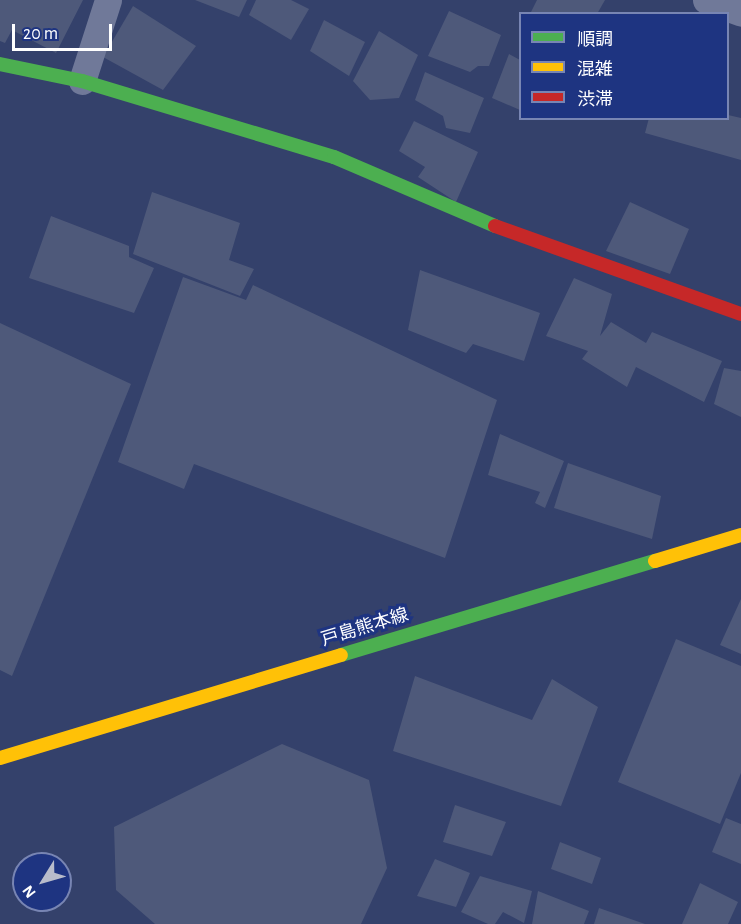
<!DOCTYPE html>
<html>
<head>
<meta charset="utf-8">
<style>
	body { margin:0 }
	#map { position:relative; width:741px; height:924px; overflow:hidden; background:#34416b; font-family:"Alegreya Sans","Noto Sans JP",sans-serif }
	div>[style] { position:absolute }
	.building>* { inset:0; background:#4e597a }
	.street>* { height:27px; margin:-13.5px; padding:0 13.5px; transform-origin:13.5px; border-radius:13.5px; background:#707999 }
	.fast>* { height:14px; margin:-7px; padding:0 7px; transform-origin:7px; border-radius:7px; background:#4caf50 }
	.slow>* { height:14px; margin:-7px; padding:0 7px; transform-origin:7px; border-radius:7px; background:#ffc107 }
	.jam>* { height:14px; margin:-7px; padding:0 7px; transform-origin:7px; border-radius:7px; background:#c62828 }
	span { translate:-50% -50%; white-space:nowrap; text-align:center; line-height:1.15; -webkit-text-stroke:6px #1e3481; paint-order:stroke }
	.street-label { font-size:18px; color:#fff }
	.legend { position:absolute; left:519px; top:12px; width:210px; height:108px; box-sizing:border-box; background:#1e3481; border:2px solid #7885b3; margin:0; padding:8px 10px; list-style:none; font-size:18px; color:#fff }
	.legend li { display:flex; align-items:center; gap:12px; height:30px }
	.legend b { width:30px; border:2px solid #7885b3 }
	.north { position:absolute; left:12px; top:852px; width:60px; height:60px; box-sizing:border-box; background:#1e3481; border:2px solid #7885b3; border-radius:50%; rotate:233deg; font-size:16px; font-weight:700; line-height:24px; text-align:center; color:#fff }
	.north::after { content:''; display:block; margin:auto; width:21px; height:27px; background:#b8bccb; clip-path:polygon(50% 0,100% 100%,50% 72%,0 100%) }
	.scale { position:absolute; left:12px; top:24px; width:100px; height:27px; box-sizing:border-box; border:3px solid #fff; border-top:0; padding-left:8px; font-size:18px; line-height:21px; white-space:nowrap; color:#fff; -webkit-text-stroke:4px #1e3481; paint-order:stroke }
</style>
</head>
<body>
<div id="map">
	<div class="building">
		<div style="clip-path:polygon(0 0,83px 0,56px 53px,12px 30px,5px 43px,0 41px)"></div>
		<div style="clip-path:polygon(195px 0,247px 0,239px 17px)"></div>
		<div style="clip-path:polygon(256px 0,291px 0,309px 9px,291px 40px,249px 15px)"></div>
		<div style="clip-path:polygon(537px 0,605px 0,597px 14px,530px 14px)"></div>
		<div style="clip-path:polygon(133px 6px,196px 46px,163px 90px,103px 57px)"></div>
		<div style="clip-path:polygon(449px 11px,501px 35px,489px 66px,478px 66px,470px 72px,428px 56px)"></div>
		<div style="clip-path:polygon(324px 20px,365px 42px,349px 76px,310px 51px)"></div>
		<div style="clip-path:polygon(379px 31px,418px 55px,399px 98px,370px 100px,353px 81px)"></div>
		<div style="clip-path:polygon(509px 54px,520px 60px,520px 110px,492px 98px)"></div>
		<div style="clip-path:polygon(425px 72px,484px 98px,470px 133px,446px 128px,443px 116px,415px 100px)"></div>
		<div style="clip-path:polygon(728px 115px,741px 118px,741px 160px,645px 133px,649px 118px,728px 118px)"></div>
		<div style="clip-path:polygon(414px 121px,478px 152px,456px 202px,418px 177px,425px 167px,399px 151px)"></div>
		<div style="clip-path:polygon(152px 192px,240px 223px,229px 260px,254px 269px,240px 296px,133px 254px)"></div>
		<div style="clip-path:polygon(630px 202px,689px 229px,670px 274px,606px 251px)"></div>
		<div style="clip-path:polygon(51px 216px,129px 246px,129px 257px,154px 268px,134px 313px,29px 278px)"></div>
		<div style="clip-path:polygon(420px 270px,540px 313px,524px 361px,473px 344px,466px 353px,408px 330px)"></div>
		<div style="clip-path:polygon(183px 277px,246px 300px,253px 285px,497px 400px,445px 558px,194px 464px,184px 489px,118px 462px)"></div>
		<div style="clip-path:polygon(574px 278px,612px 294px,600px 336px,611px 322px,646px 343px,652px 332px,722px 361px,704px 402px,636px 367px,627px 387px,582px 359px,588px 351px,546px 336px)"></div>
		<div style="clip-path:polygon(0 323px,131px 384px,12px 676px,0 670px)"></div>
		<div style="clip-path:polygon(724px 368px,741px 371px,741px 417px,714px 404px)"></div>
		<div style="clip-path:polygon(500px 434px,564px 461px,545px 508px,535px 503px,540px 492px,488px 475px)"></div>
		<div style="clip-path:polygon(568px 463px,661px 496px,652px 539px,554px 508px)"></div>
		<div style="clip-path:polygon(741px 599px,741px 654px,720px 645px)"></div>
		<div style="clip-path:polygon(676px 639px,741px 666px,741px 773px,720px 824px,618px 782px)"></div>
		<div style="clip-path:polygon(415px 676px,532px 720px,552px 679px,598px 707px,561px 806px,393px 751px)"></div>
		<div style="clip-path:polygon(282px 744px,369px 780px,387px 868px,361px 924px,155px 924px,116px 890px,114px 827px)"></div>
		<div style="clip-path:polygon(455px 805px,506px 822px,492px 856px,443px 842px)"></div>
		<div style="clip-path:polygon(726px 818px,741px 824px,741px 864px,712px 852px)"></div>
		<div style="clip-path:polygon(560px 842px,601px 858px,592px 884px,551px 869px)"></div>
		<div style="clip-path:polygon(435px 859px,470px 873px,456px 907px,417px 896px)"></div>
		<div style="clip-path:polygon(480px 876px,532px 891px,524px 923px,503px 912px,495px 924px,488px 924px,461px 912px)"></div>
		<div style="clip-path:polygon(700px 883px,738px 902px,728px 924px,682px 924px)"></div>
		<div style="clip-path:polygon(538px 891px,589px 911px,584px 924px,532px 924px)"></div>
		<div style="clip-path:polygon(599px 908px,645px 924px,594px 924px)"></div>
	</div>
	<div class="street">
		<div style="left:706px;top:0;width:37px;rotate:20deg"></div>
		<div style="left:82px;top:81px;width:85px;rotate:-72.2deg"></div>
	</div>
	<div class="fast">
		<div style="left:0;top:64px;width:84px;rotate:11.7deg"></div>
		<div style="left:82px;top:81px;width:263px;rotate:16.8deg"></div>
		<div style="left:334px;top:157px;width:175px;rotate:23.2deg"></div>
		<div style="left:341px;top:655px;width:328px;rotate:-16.7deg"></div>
	</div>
	<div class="slow">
		<div style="left:655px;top:561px;width:90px;rotate:-16.8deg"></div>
		<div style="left:0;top:758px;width:356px;rotate:-16.8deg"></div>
	</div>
	<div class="jam">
		<div style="left:495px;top:226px;width:261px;rotate:19.7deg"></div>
	</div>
	<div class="street-label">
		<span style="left:365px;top:628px;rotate:-17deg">戸島熊本線</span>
	</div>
	<ul class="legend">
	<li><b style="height:8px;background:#4caf50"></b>順調</li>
	<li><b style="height:8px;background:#ffc107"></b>混雑</li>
	<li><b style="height:8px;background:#c62828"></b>渋滞</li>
	</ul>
	<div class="north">N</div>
	<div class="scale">20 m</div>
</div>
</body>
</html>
